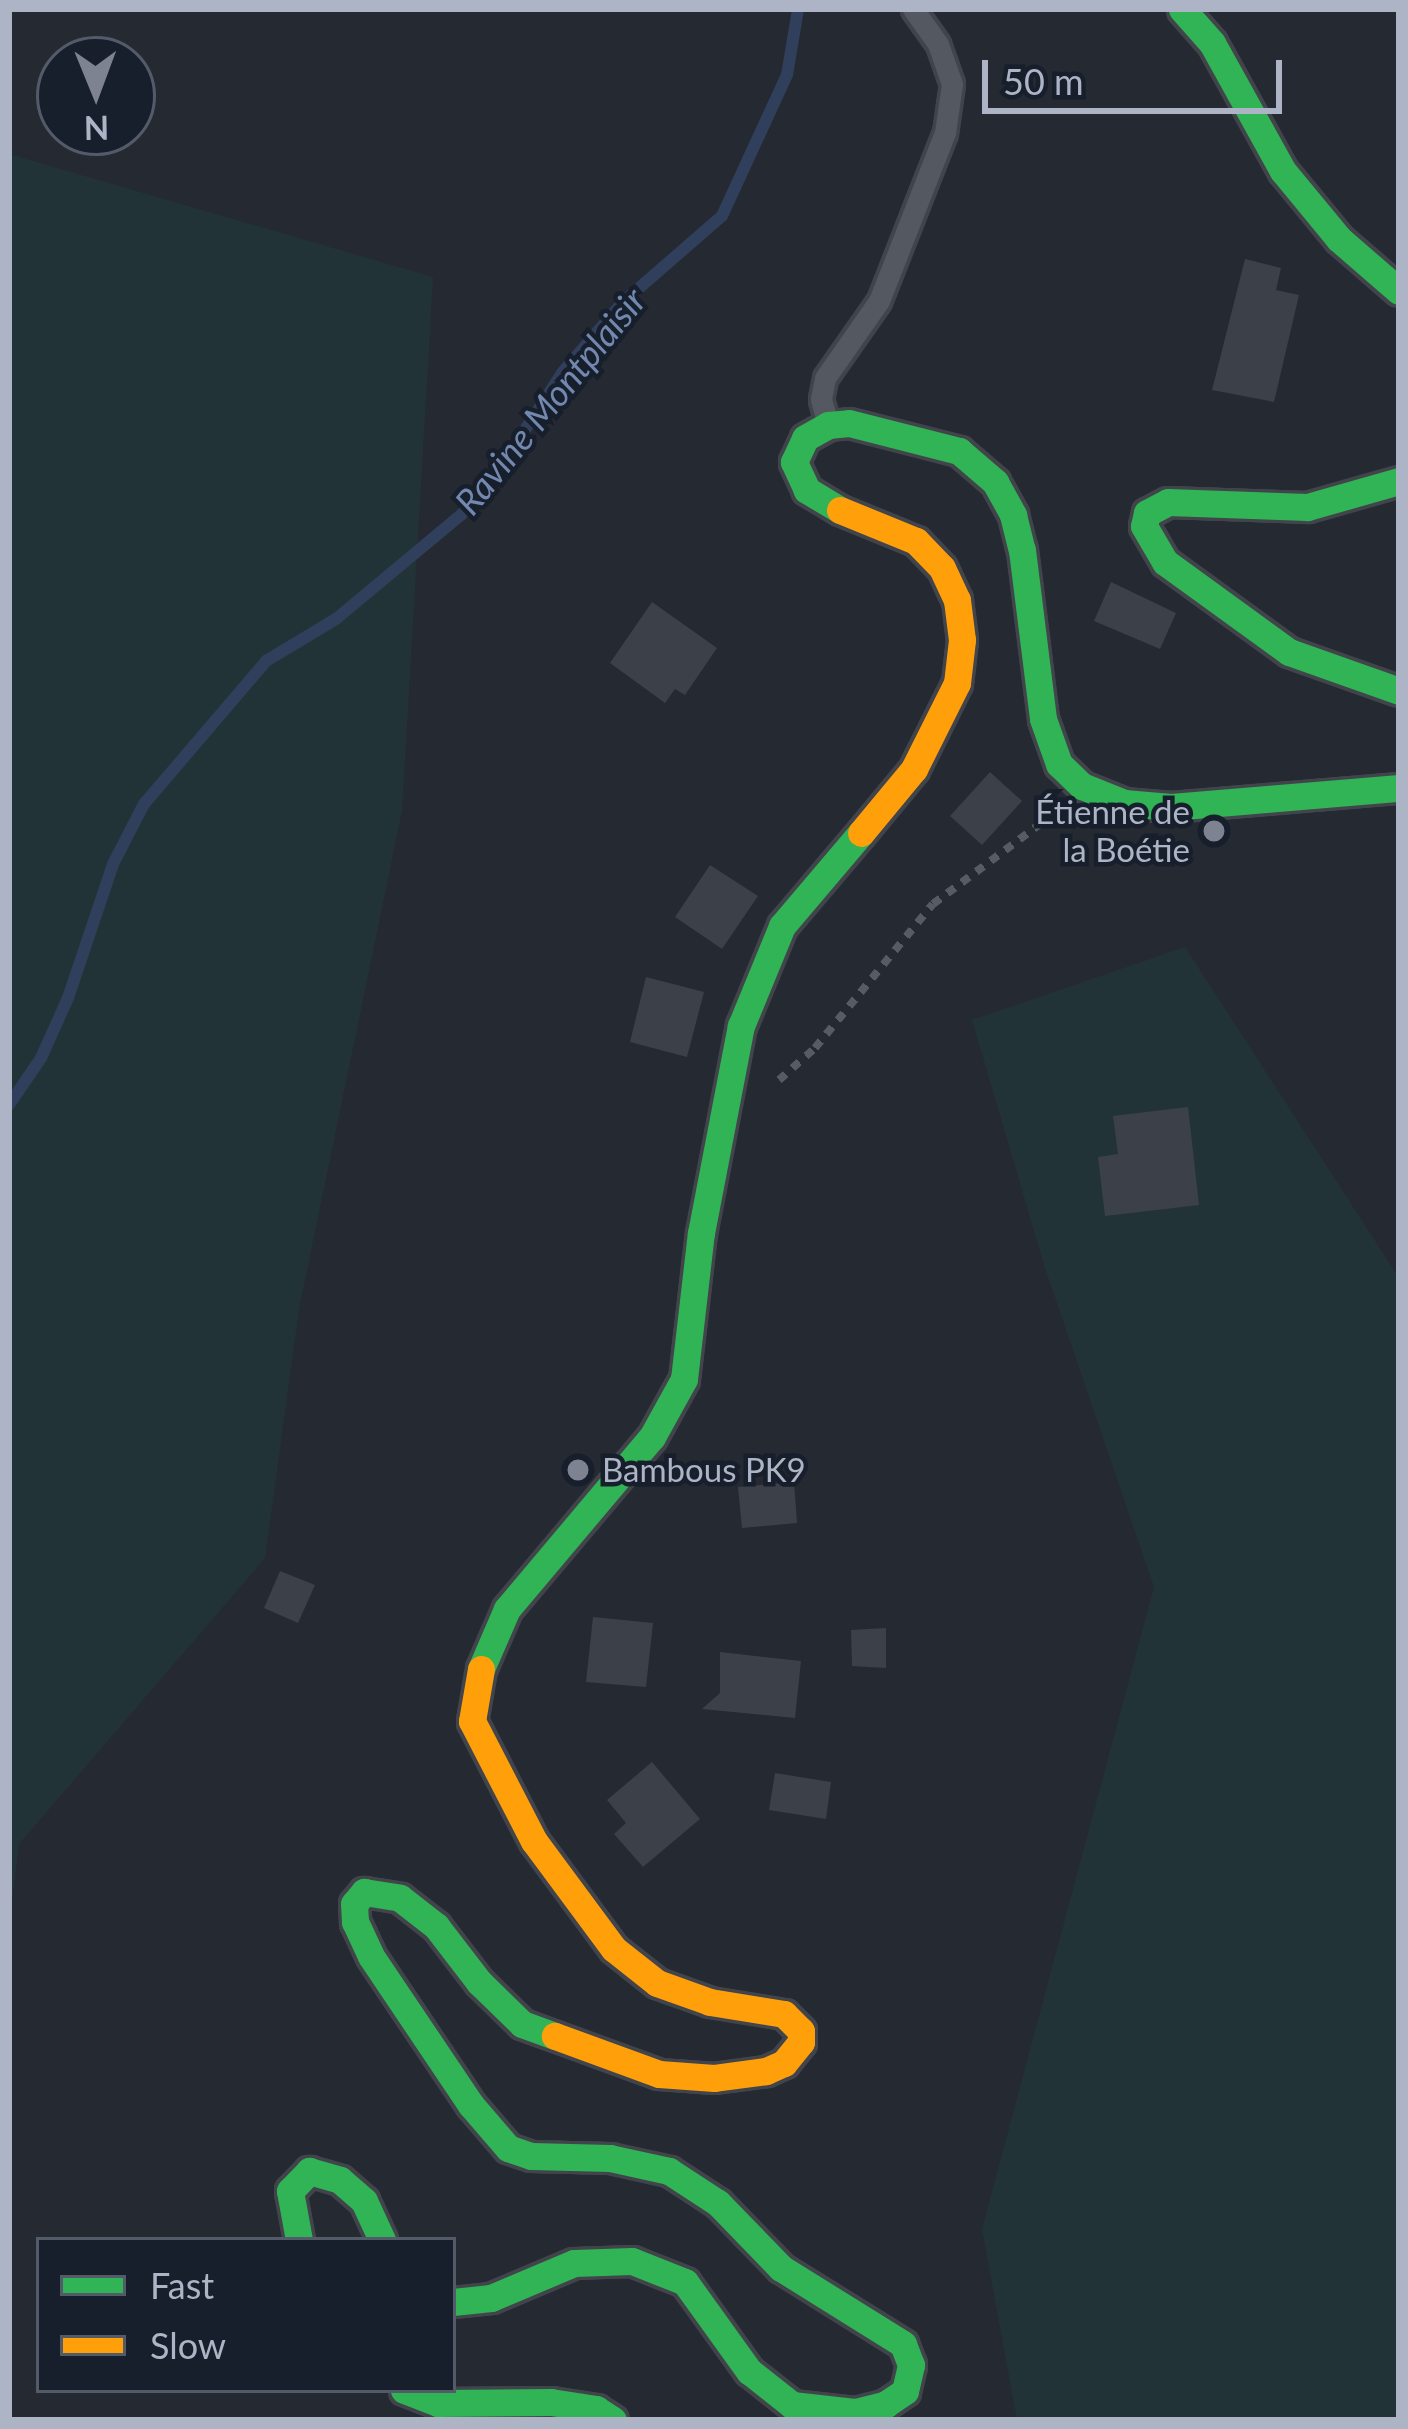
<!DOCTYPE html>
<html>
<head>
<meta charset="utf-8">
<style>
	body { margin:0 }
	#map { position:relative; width:1408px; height:2429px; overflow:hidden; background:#252931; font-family:Lato,sans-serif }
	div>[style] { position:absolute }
	.green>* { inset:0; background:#223337 }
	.stream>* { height:12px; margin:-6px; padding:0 6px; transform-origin:6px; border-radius:6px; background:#303f5b }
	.building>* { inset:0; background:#3c4048 }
	.path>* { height:8px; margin-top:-4px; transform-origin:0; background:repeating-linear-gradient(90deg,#565c64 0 9px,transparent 0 18px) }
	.roads { filter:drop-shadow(3px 0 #41444b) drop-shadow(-3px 0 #41444b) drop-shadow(0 3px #41444b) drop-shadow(0 -3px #41444b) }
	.lane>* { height:21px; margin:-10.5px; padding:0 10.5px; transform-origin:10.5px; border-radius:10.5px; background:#545860 }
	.fast>* { height:27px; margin:-13.5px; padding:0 13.5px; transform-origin:13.5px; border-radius:13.5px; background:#30b455 }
	.slow>* { height:27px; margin:-13.5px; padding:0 13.5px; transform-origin:13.5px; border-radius:13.5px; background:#ff9f0a }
	.dots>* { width:33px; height:33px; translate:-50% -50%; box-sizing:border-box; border:6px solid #181f2c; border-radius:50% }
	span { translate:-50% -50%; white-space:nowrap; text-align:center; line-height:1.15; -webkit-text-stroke:9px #181f2c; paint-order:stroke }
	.poi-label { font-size:33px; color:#acb4c5 }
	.right { translate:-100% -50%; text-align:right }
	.left { translate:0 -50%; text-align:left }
	.water-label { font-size:36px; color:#7388ae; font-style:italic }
	.frame { position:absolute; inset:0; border:12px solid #acb4c5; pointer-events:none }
	.legend { position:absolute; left:36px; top:2237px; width:420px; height:156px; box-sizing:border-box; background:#181f2c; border:3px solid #535b69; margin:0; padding:15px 21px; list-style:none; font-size:36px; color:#acb4c5 }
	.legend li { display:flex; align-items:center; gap:24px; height:60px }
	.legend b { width:60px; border:3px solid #535b69 }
	.north { position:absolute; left:36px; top:36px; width:120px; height:120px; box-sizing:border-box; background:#181f2c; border:3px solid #535b69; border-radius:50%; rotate:179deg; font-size:33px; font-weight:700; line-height:48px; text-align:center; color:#acb4c5 }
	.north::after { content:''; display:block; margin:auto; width:42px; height:54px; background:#7d8391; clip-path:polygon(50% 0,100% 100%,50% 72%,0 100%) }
	.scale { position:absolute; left:982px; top:60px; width:300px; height:54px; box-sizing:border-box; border:6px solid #acb4c5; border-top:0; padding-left:15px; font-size:36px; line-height:42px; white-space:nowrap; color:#acb4c5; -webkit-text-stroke:9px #181f2c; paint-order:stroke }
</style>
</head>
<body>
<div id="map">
	<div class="green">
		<div style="clip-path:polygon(9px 154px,433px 277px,402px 811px,299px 1309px,265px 1558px,19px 1844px,9px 1927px)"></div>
		<div style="clip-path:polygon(1185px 947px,1399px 1278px,1399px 2420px,1017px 2420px,982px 2229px,1154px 1587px,1045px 1268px,972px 1020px)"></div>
	</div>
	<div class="stream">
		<div style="left:9px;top:1105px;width:57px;rotate:-55.8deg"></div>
		<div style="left:41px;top:1058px;width:66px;rotate:-65.8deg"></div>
		<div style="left:68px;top:998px;width:141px;rotate:-71.4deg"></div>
		<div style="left:113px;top:864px;width:68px;rotate:-62.7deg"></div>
		<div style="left:144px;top:804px;width:188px;rotate:-49.5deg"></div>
		<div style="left:266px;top:661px;width:82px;rotate:-31deg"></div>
		<div style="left:336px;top:619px;width:163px;rotate:-39.8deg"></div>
		<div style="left:461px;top:515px;width:48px;rotate:-48.4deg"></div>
		<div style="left:493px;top:479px;width:126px;rotate:-56.9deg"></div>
		<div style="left:562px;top:373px;width:94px;rotate:-49.3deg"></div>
		<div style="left:623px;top:302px;width:131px;rotate:-41deg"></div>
		<div style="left:722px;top:216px;width:155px;rotate:-65.3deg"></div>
		<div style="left:787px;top:75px;width:67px;rotate:-80.5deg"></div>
	</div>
	<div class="building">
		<div style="clip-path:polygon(1245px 259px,1281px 268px,1276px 290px,1299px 295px,1274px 402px,1212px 390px)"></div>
		<div style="clip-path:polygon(1111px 582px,1176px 613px,1160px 649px,1094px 621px)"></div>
		<div style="clip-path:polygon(652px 602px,717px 648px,685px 695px,675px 689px,665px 703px,610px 663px)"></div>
		<div style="clip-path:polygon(990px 772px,1022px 801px,982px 845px,950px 816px)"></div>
		<div style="clip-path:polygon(710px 865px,758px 896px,722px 949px,675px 917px)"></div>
		<div style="clip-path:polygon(646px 977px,704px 992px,687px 1057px,630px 1042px)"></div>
		<div style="clip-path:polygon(1188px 1107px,1199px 1205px,1105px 1216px,1098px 1157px,1118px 1154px,1113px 1116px)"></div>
		<div style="clip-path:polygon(794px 1482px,797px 1523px,742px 1528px,738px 1487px)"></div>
		<div style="clip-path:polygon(280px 1571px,315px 1585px,298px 1623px,264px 1608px)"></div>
		<div style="clip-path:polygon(593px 1617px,653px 1623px,646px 1687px,586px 1682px)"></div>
		<div style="clip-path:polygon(886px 1628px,886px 1668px,852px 1666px,851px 1630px)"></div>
		<div style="clip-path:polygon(720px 1652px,801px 1661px,795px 1718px,702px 1709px,720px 1693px)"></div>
		<div style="clip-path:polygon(652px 1762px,700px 1819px,643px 1867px,614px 1834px,626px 1823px,607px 1800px)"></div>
		<div style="clip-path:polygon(775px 1773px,831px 1782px,826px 1819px,769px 1810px)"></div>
	</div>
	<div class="path">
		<div style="left:779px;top:1080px;width:48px;rotate:-41.6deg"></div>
		<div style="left:815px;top:1048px;width:186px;rotate:-50.7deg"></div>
		<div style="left:933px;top:904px;width:134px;rotate:-36.8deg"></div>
		<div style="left:1040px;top:824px;width:13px;rotate:-13deg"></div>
	</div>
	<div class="roads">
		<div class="lane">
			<div style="left:828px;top:424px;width:26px;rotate:-106deg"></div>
			<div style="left:821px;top:399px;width:21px;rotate:-79deg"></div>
			<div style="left:825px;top:378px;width:94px;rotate:-55deg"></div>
			<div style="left:879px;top:301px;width:180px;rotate:-68.6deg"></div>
			<div style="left:945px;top:133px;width:49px;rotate:-81.9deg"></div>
			<div style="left:952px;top:84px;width:42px;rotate:-109.3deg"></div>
			<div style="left:938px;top:44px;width:43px;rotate:-125.5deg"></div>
		</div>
		<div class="fast">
			<div style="left:1182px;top:9px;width:45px;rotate:48.6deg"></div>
			<div style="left:1212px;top:43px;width:146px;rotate:61deg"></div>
			<div style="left:1283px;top:171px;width:88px;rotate:50.5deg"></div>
			<div style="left:1339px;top:239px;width:79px;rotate:40.9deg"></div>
			<div style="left:1399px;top:481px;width:96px;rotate:164.2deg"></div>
			<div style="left:1307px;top:507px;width:139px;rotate:-177.9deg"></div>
			<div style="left:1168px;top:502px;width:24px;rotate:152deg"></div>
			<div style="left:1147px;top:513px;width:13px;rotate:103deg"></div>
			<div style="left:1144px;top:526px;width:42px;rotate:59.7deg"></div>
			<div style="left:1165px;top:562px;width:153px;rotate:36deg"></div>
			<div style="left:1289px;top:652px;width:117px;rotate:19.5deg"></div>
			<div style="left:840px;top:510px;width:39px;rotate:-149deg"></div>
			<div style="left:807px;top:490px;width:31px;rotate:-115deg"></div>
			<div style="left:794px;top:462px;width:26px;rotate:-65deg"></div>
			<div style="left:805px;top:438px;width:26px;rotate:-29deg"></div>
			<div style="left:828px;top:425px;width:21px;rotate:-5deg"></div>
			<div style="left:849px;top:423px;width:114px;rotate:14.3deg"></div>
			<div style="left:959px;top:451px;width:48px;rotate:40.7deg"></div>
			<div style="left:995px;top:482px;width:38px;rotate:61deg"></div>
			<div style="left:1013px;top:515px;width:36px;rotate:76deg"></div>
			<div style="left:1022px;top:550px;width:170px;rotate:82.9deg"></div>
			<div style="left:1043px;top:719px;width:48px;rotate:70.4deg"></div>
			<div style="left:1059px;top:764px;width:32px;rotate:44deg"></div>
			<div style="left:1082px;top:786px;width:45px;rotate:22deg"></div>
			<div style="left:1124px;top:803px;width:47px;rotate:4.9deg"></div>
			<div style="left:1171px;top:807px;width:229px;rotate:-4.8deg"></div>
			<div style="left:481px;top:1669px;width:65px;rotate:-66.6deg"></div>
			<div style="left:507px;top:1609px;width:225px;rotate:-49.9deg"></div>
			<div style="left:652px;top:1437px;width:66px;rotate:-61.1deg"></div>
			<div style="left:684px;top:1379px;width:147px;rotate:-83.4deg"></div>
			<div style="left:701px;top:1233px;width:211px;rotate:-79.1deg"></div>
			<div style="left:741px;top:1026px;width:108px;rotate:-67.7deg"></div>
			<div style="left:782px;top:926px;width:122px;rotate:-49.7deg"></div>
			<div style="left:299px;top:2240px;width:50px;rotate:-100.4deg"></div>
			<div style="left:290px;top:2191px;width:28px;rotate:-46deg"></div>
			<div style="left:309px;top:2171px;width:32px;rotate:16deg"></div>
			<div style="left:340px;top:2180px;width:32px;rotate:41deg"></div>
			<div style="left:364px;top:2201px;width:43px;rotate:65.2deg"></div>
			<div style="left:453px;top:2302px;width:38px;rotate:-6deg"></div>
			<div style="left:491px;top:2298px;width:90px;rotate:-22.9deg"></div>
			<div style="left:574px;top:2263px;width:58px;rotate:-2deg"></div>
			<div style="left:632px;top:2261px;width:57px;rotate:21.6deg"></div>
			<div style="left:685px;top:2282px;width:110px;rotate:54.3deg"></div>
			<div style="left:749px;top:2371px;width:55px;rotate:38.3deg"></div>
			<div style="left:792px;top:2405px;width:63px;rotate:6.3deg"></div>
			<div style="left:855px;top:2412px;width:32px;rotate:-14deg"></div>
			<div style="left:886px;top:2404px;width:23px;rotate:-34deg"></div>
			<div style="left:905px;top:2391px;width:27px;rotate:-77deg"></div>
			<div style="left:911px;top:2365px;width:22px;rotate:-111deg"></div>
			<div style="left:903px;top:2344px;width:144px;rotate:-148.1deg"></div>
			<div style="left:781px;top:2268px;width:91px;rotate:-134.1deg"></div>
			<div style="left:718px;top:2203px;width:59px;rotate:-146.9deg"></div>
			<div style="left:669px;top:2171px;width:60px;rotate:-167.6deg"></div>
			<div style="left:610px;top:2158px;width:79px;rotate:-178.5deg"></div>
			<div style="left:531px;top:2156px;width:24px;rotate:-161deg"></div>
			<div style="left:508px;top:2148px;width:57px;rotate:-130.7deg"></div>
			<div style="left:471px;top:2105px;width:179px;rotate:-123.9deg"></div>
			<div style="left:371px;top:1956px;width:38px;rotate:-115deg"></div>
			<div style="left:355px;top:1922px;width:18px;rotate:-93deg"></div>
			<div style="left:354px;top:1904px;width:16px;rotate:-50deg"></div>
			<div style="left:364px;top:1892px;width:36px;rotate:9deg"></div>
			<div style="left:400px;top:1898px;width:46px;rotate:37.9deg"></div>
			<div style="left:436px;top:1926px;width:71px;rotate:52.5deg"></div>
			<div style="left:479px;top:1982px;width:60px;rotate:44.3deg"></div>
			<div style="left:522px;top:2024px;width:35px;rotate:20deg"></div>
			<div style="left:404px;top:2390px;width:36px;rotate:21deg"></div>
			<div style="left:438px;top:2403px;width:113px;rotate:-0.5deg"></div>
			<div style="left:551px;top:2402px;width:46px;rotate:8.8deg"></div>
			<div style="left:596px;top:2409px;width:20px;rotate:33deg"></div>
		</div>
		<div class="slow">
			<div style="left:840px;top:510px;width:82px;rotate:22.2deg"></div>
			<div style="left:916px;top:541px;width:37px;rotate:46deg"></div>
			<div style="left:942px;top:568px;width:35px;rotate:65deg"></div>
			<div style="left:957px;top:600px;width:40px;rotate:82.9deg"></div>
			<div style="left:962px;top:640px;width:43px;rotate:96.6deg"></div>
			<div style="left:957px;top:683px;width:96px;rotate:116.6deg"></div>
			<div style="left:914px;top:769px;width:83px;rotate:129.6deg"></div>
			<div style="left:481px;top:1669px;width:53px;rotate:99.8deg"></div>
			<div style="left:472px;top:1721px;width:135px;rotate:62.7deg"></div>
			<div style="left:534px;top:1841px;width:134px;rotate:53.5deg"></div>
			<div style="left:614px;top:1949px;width:55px;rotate:38.3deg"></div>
			<div style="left:657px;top:1983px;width:56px;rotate:19.7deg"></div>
			<div style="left:710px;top:2002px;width:75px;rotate:9.2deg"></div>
			<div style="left:784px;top:2014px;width:24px;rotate:45deg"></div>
			<div style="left:801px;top:2031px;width:11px;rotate:90deg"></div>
			<div style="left:801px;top:2042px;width:27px;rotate:129deg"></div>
			<div style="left:784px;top:2063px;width:20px;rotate:156deg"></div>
			<div style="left:766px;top:2071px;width:52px;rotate:172.3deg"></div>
			<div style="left:714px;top:2078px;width:55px;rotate:-175.8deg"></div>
			<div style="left:659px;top:2074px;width:111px;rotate:-159.9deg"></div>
		</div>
	</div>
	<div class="dots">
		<div style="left:1214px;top:831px;background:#7d8391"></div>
		<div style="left:578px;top:1470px;background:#7d8391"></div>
	</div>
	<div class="poi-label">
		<span class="right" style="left:1190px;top:831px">Étienne de<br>la Boétie</span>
		<span class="left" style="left:602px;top:1470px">Bambous PK9</span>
	</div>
	<div class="water-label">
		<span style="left:550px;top:401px;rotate:-51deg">Ravine Montplaisir</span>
	</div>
	<div class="frame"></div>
	<ul class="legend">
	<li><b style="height:15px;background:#30b455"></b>Fast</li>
	<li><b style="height:15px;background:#ff9f0a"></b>Slow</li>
	</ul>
	<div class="north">N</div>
	<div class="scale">50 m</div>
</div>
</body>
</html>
